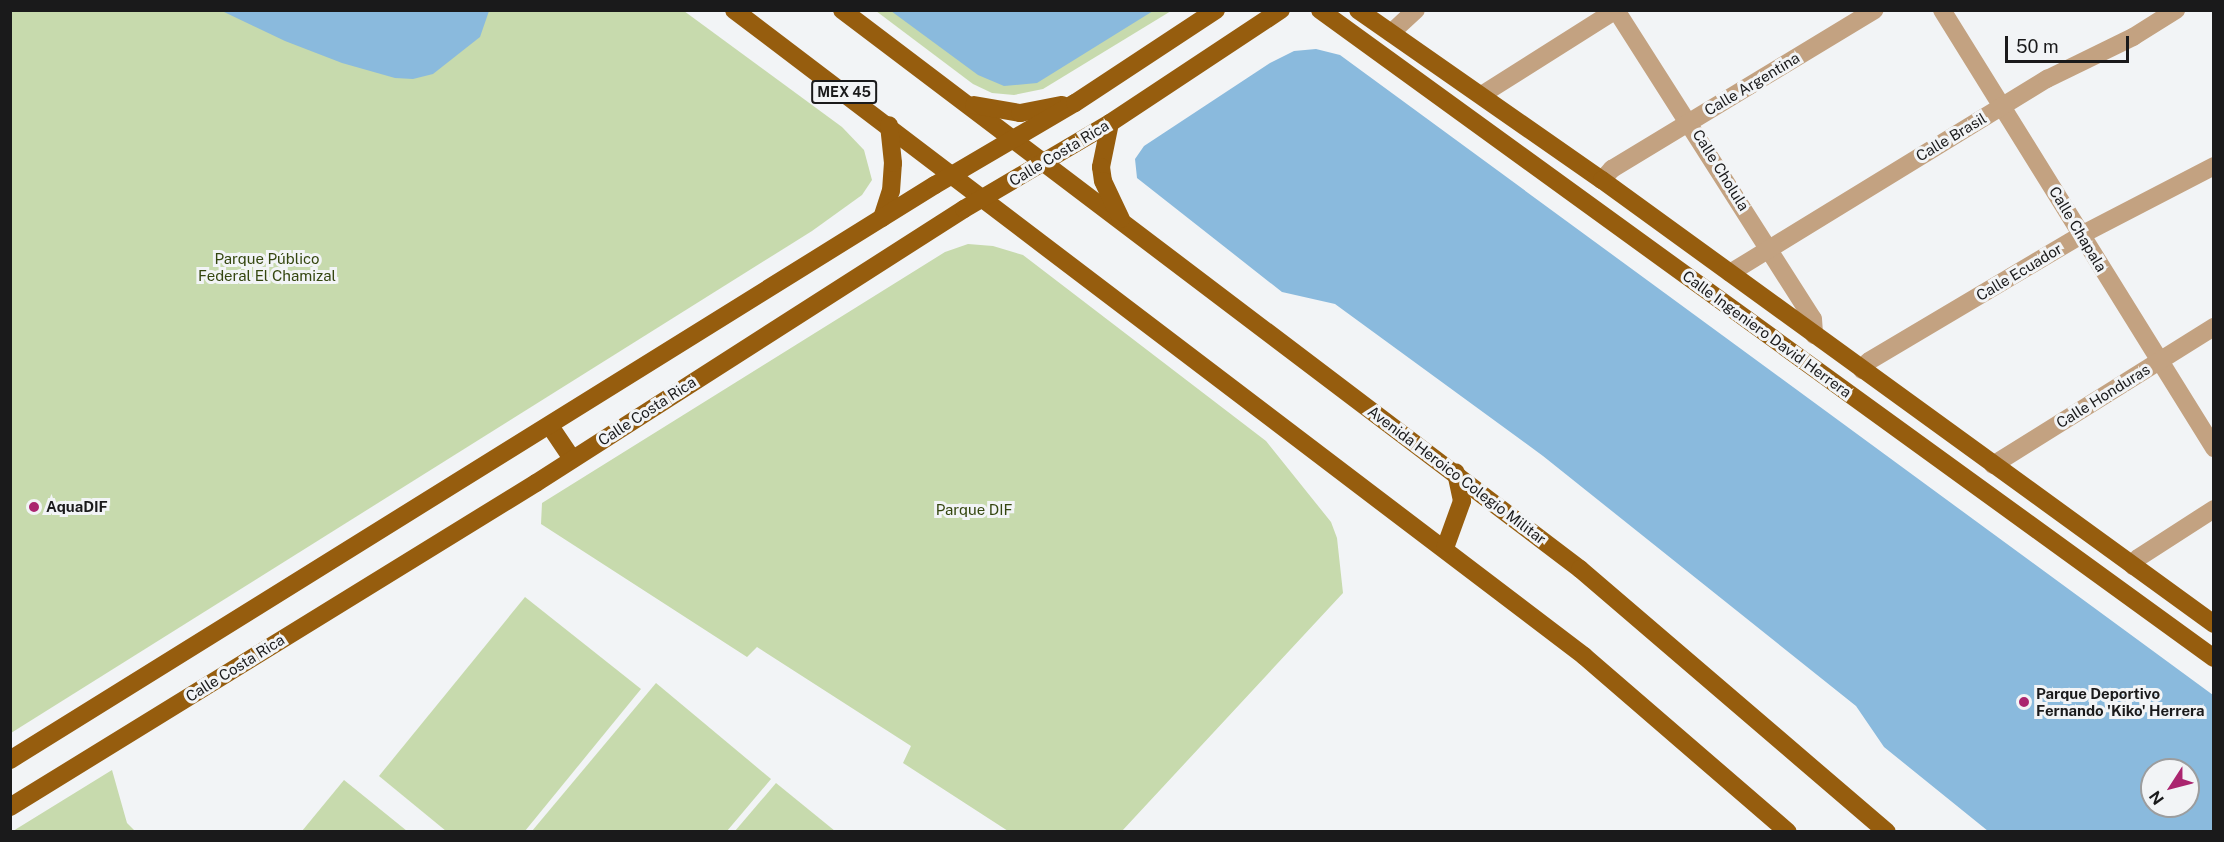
<!DOCTYPE html>
<html>
<head>
<meta charset="utf-8">
<style>
	body { margin:0 }
	#map { position:relative; width:2224px; height:842px; overflow:hidden; background:#f2f4f6; font-family:"Public Sans",sans-serif }
	div>[style] { position:absolute }
	.green>* { inset:0; background:#c7daad }
	.water>* { inset:0; background:#8abadd }
	.minor>* { height:18px; margin:-9px; padding:0 9px; transform-origin:9px; border-radius:9px; background:#c3a281 }
	.major>* { height:18px; margin:-9px; padding:0 9px; transform-origin:9px; border-radius:9px; background:#965d0e }
	.dots>* { width:16px; height:16px; translate:-50% -50%; box-sizing:border-box; border:3px solid #f2f4f6; border-radius:50% }
	span { translate:-50% -50%; white-space:nowrap; text-align:center; line-height:1.15; -webkit-text-stroke:6px #f2f4f6; paint-order:stroke }
	.shield-label span { padding:2px 4px; background:#f2f4f6; border:2px solid; border-radius:4px; -webkit-text-stroke-width:0 }
	.shield-label { font-size:14px; color:#1a1a1b; font-weight:700 }
	.street-label { font-size:15px; color:#1a1a1b }
	.park-label { font-size:15px; color:#34460f }
	.poi-label { font-size:15px; color:#1a1a1b; font-weight:700 }
	.left { translate:0 -50%; text-align:left }
	.frame { position:absolute; inset:0; border:12px solid #1a1a1b; pointer-events:none }
	.north { position:absolute; left:2140px; top:758px; width:60px; height:60px; box-sizing:border-box; background:#f2f4f6; border:2px solid #9c9d9e; border-radius:50%; rotate:234deg; font-size:16px; font-weight:700; line-height:24px; text-align:center; color:#1a1a1b }
	.north::after { content:''; display:block; margin:auto; width:21px; height:27px; background:#aa256f; clip-path:polygon(50% 0,100% 100%,50% 72%,0 100%) }
	.scale { position:absolute; left:2005px; top:36px; width:124px; height:27px; box-sizing:border-box; border:3px solid #1a1a1b; border-top:0; padding-left:8px; font-size:18px; line-height:21px; white-space:nowrap; color:#1a1a1b; -webkit-text-stroke:4px #f2f4f6; paint-order:stroke }
</style>
</head>
<body>
<div id="map">
	<div class="green">
		<div style="clip-path:polygon(10px 11px,684px 11px,842px 127px,864px 150px,872px 180px,862px 195px,812px 231px,11px 733px)"></div>
		<div style="clip-path:polygon(876px 11px,1171px 11px,1043px 89px,1014px 95px,992px 93px,973px 84px)"></div>
		<div style="clip-path:polygon(968px 244px,993px 246px,1023px 255px,1266px 441px,1331px 522px,1337px 538px,1343px 593px,1122px 831px,1008px 831px,903px 763px,911px 746px,757px 647px,747px 657px,541px 524px,542px 503px,945px 252px)"></div>
		<div style="clip-path:polygon(525px 597px,641px 689px,525px 831px,446px 831px,379px 776px)"></div>
		<div style="clip-path:polygon(656px 683px,771px 779px,727px 831px,532px 831px)"></div>
		<div style="clip-path:polygon(112px 770px,127px 823px,135px 831px,13px 831px)"></div>
		<div style="clip-path:polygon(344px 780px,407px 831px,302px 831px)"></div>
		<div style="clip-path:polygon(776px 783px,835px 831px,735px 831px)"></div>
	</div>
	<div class="water">
		<div style="clip-path:polygon(222px 11px,489px 10px,489px 11px,480px 37px,433px 74px,413px 79px,395px 78px,342px 63px,285px 41px)"></div>
		<div style="clip-path:polygon(891px 11px,1153px 11px,1037px 83px,1004px 86px,978px 75px)"></div>
		<div style="clip-path:polygon(evenodd,1316px 49px,1340px 55px,2213px 695px,2213px 831px,1988px 831px,1884px 747px,1856px 706px,1543px 456px,1335px 304px,1282px 292px,1137px 178px,1135px 159px,1144px 146px,1270px 63px,1294px 51px,1316px 49px,2152px 770px,2188px 770px,2188px 806px,2152px 806px,2152px 770px)"></div>
	</div>
	<div class="minor">
		<div style="left:1616px;top:10px;width:366px;rotate:57.5deg"></div>
		<div style="left:1813px;top:319px;width:16px;rotate:86deg"></div>
		<div style="left:1942px;top:10px;width:516px;rotate:58.16deg"></div>
		<div style="left:1391px;top:33px;width:34px;rotate:-43deg"></div>
		<div style="left:1483px;top:94px;width:157px;rotate:-32.3deg"></div>
		<div style="left:1602px;top:180px;width:15px;rotate:-48deg"></div>
		<div style="left:1612px;top:169px;width:307px;rotate:-31.2deg"></div>
		<div style="left:1730px;top:273px;width:372px;rotate:-31.5deg"></div>
		<div style="left:2047px;top:79px;width:96px;rotate:-26deg"></div>
		<div style="left:2133px;top:37px;width:51px;rotate:-32.1deg"></div>
		<div style="left:1862px;top:370px;width:11px;rotate:-52deg"></div>
		<div style="left:1869px;top:361px;width:247px;rotate:-30.7deg"></div>
		<div style="left:2081px;top:235px;width:150px;rotate:-27.4deg"></div>
		<div style="left:1993px;top:465px;width:261px;rotate:-32deg"></div>
		<div style="left:2133px;top:566px;width:9px;rotate:-58deg"></div>
		<div style="left:2138px;top:558px;width:90px;rotate:-32.8deg"></div>
	</div>
	<div class="major">
		<div style="left:734px;top:10px;width:1068px;rotate:37.23deg"></div>
		<div style="left:1584px;top:656px;width:269px;rotate:40.8deg"></div>
		<div style="left:842px;top:10px;width:926px;rotate:37.14deg"></div>
		<div style="left:1580px;top:569px;width:404px;rotate:40.6deg"></div>
		<div style="left:1320px;top:10px;width:1104px;rotate:35.94deg"></div>
		<div style="left:1358px;top:10px;width:297px;rotate:34.9deg"></div>
		<div style="left:1602px;top:180px;width:756px;rotate:35.96deg"></div>
		<div style="left:974px;top:105px;width:47px;rotate:9.9deg"></div>
		<div style="left:1020px;top:113px;width:43px;rotate:-10.8deg"></div>
		<div style="left:1110px;top:123px;width:45px;rotate:101.6deg"></div>
		<div style="left:1101px;top:167px;width:14px;rotate:82deg"></div>
		<div style="left:1103px;top:181px;width:42px;rotate:64.7deg"></div>
		<div style="left:882px;top:218px;width:28px;rotate:-72deg"></div>
		<div style="left:891px;top:191px;width:28px;rotate:-86deg"></div>
		<div style="left:893px;top:163px;width:38px;rotate:-96deg"></div>
		<div style="left:550px;top:426px;width:40px;rotate:56deg"></div>
		<div style="left:1445px;top:548px;width:50px;rotate:-70.1deg"></div>
		<div style="left:1462px;top:501px;width:29px;rotate:-102deg"></div>
		<div style="left:10px;top:760px;width:1089px;rotate:-31.87deg"></div>
		<div style="left:935px;top:185px;width:162px;rotate:-30.4deg"></div>
		<div style="left:1075px;top:103px;width:169px;rotate:-33.4deg"></div>
		<div style="left:10px;top:807px;width:618px;rotate:-31.63deg"></div>
		<div style="left:536px;top:483px;width:508px;rotate:-32.63deg"></div>
		<div style="left:964px;top:209px;width:169px;rotate:-30.5deg"></div>
		<div style="left:1110px;top:123px;width:205px;rotate:-33.5deg"></div>
	</div>
	<div class="dots">
		<div style="left:34px;top:507px;background:#aa256f"></div>
		<div style="left:2024px;top:702px;background:#aa256f"></div>
	</div>
	<div class="shield-label">
		<span style="left:844px;top:92px">MEX 45</span>
	</div>
	<div class="street-label">
		<span style="left:1752px;top:84px;rotate:-31deg">Calle Argentina</span>
		<span style="left:1951px;top:137px;rotate:-31deg">Calle Brasil</span>
		<span style="left:1059px;top:153px;rotate:-31deg">Calle Costa Rica</span>
		<span style="left:1721px;top:170px;rotate:58deg">Calle Cholula</span>
		<span style="left:2078px;top:229px;rotate:59deg">Calle Chapala</span>
		<span style="left:2019px;top:272px;rotate:-31deg">Calle Ecuador</span>
		<span style="left:1767px;top:334px;rotate:36deg">Calle Ingeniero David Herrera</span>
		<span style="left:2103px;top:396px;rotate:-32deg">Calle Honduras</span>
		<span style="left:647px;top:411px;rotate:-33deg">Calle Costa Rica</span>
		<span style="left:1457px;top:475px;rotate:37deg">Avenida Heroico Colegio Militar</span>
		<span style="left:235px;top:668px;rotate:-32deg">Calle Costa Rica</span>
	</div>
	<div class="park-label">
		<span style="left:267px;top:267px">Parque Público<br>Federal El Chamizal</span>
		<span style="left:974px;top:510px">Parque DIF</span>
	</div>
	<div class="poi-label">
		<span class="left" style="left:46px;top:507px">AquaDIF</span>
		<span class="left" style="left:2036px;top:702px">Parque Deportivo<br>Fernando 'Kiko' Herrera</span>
	</div>
	<div class="frame"></div>
	<div class="north">N</div>
	<div class="scale">50 m</div>
</div>
</body>
</html>
